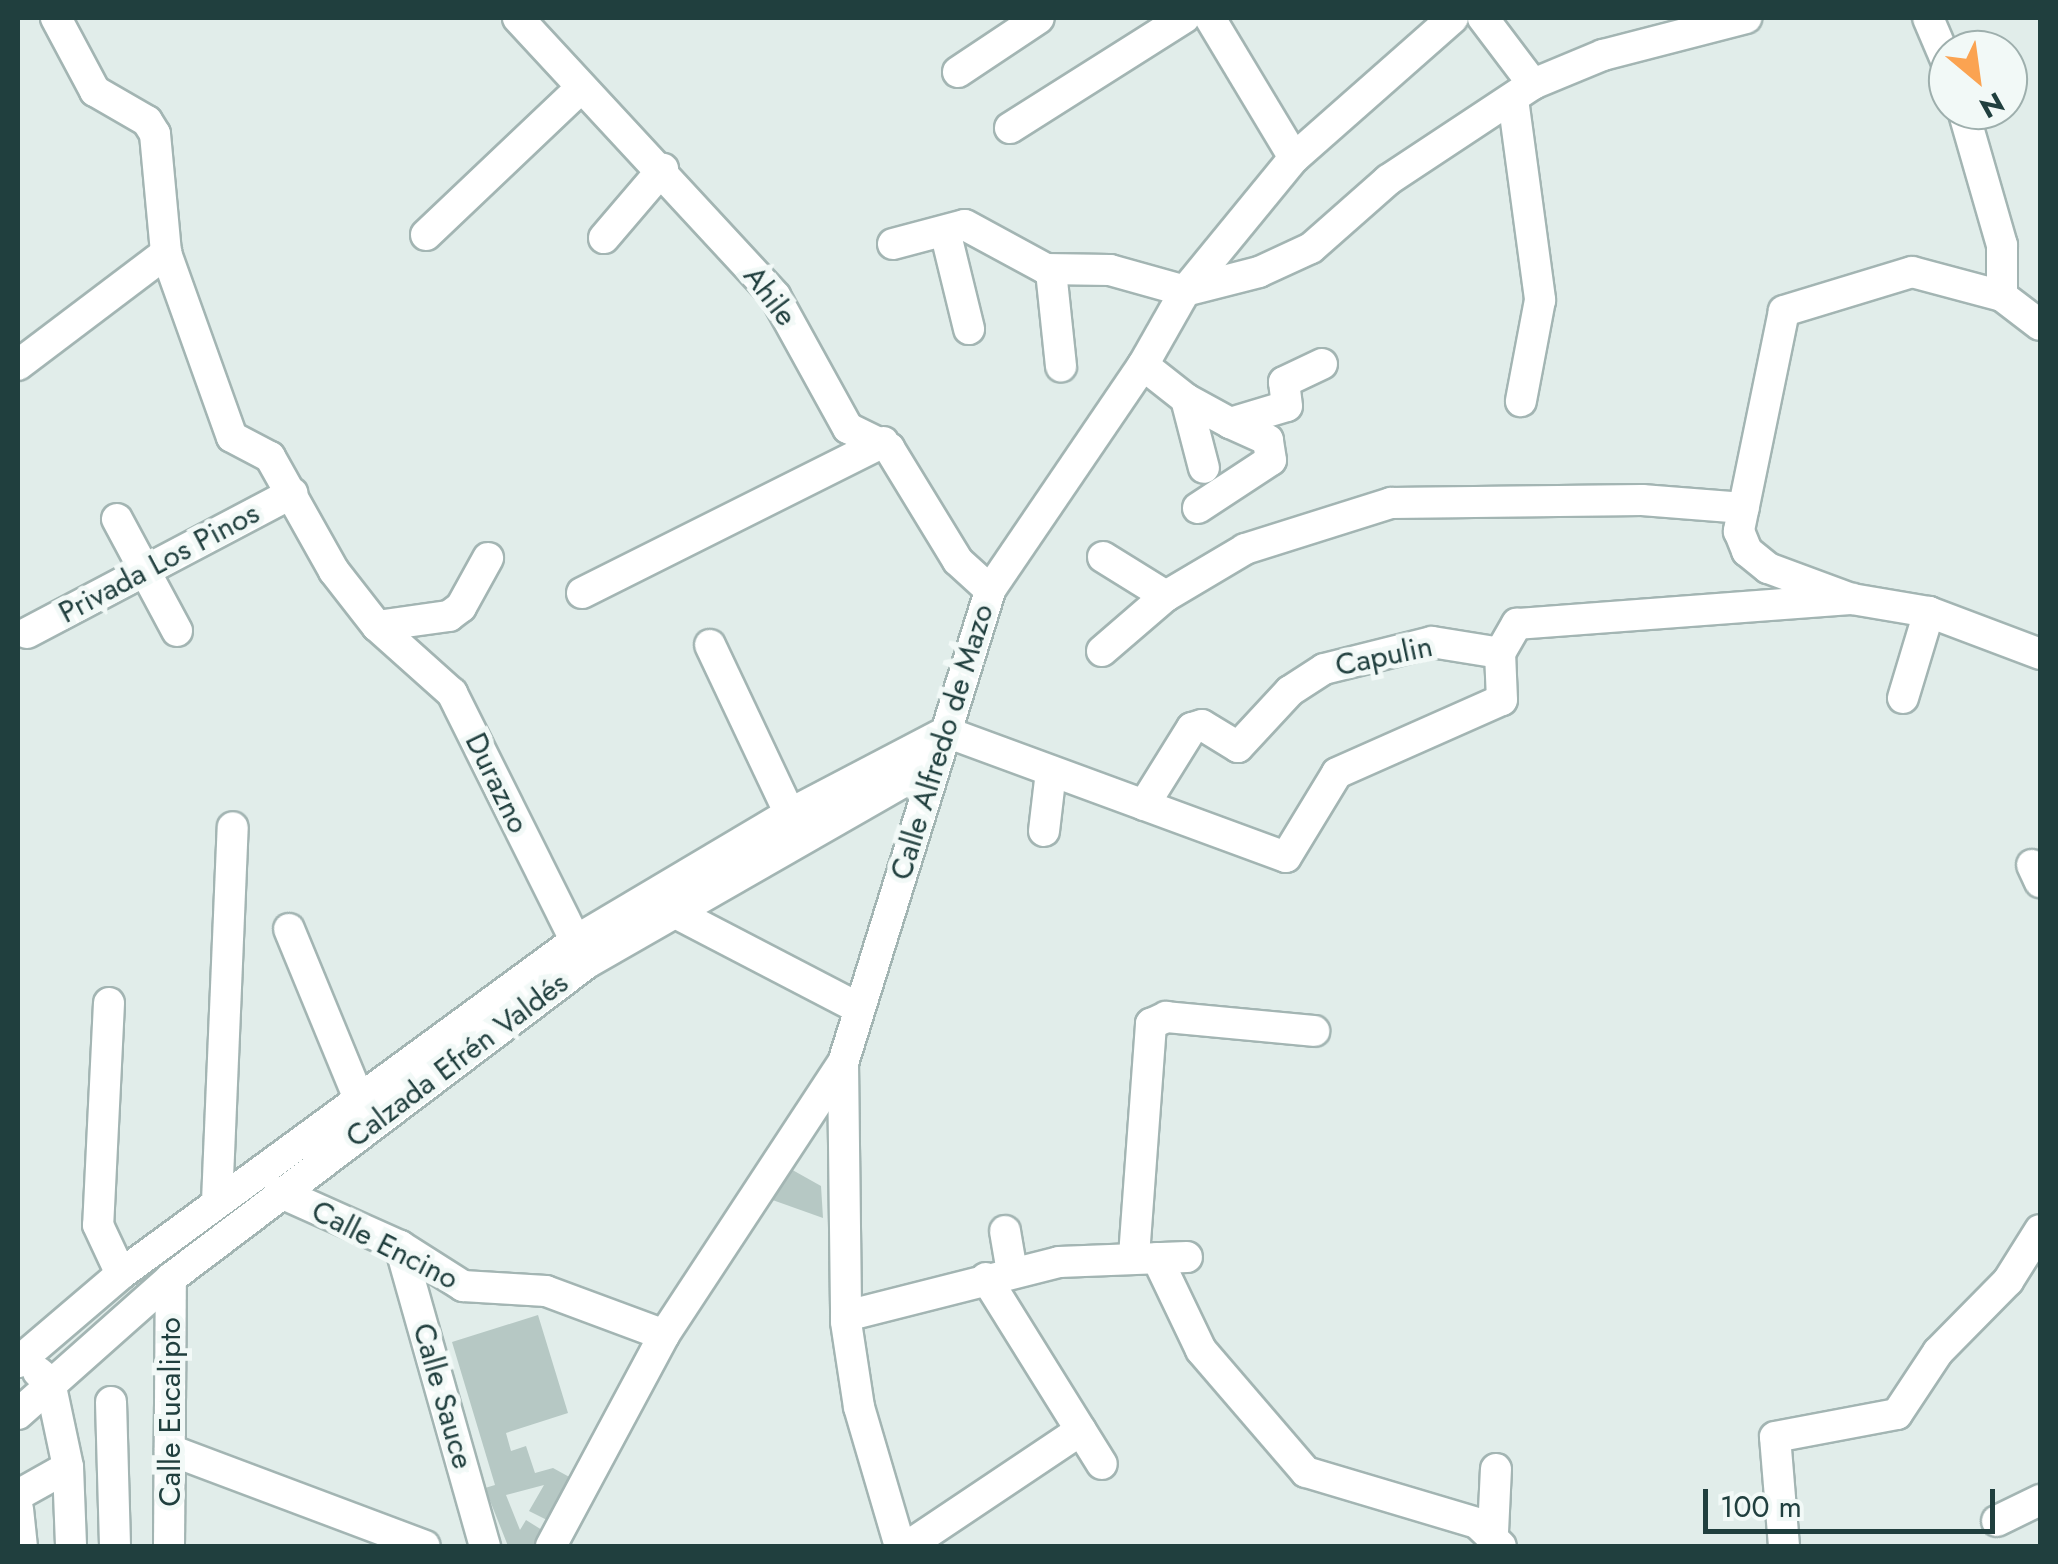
<!DOCTYPE html>
<html>
<head>
<meta charset="utf-8">
<style>
	body { margin:0 }
	#map { position:relative; width:2058px; height:1564px; overflow:hidden; background:#e1edea; font-family:Jost,sans-serif }
	div>[style] { position:absolute }
	.building>* { inset:0; background:#b6c8c4 }
	.roads { filter:drop-shadow(2px 0 #a3b5b3) drop-shadow(-2px 0 #a3b5b3) drop-shadow(0 2px #a3b5b3) drop-shadow(0 -2px #a3b5b3) }
	.minor>* { height:30px; margin:-15px; padding:0 15px; transform-origin:15px; border-radius:15px; background:#fff }
	span { translate:-50% -50%; white-space:nowrap; text-align:center; line-height:1.15; -webkit-text-stroke:10px #f2f9f7; paint-order:stroke }
	.street-label { font-size:30px; color:#203f3e }
	.frame { position:absolute; inset:0; border:20px solid #203f3e; pointer-events:none }
	.north { position:absolute; left:1928px; top:30px; width:100px; height:100px; box-sizing:border-box; background:#f2f9f7; border:2px solid #9eafad; border-radius:50%; rotate:151deg; font-size:28px; font-weight:700; line-height:40px; text-align:center; color:#203f3e }
	.north::after { content:''; display:block; margin:auto; width:35px; height:45px; background:#fba351; clip-path:polygon(50% 0,100% 100%,50% 72%,0 100%) }
	.scale { position:absolute; left:1703px; top:1489px; width:292px; height:45px; box-sizing:border-box; border:5px solid #203f3e; border-top:0; padding-left:12px; font-size:30px; line-height:35px; white-space:nowrap; color:#203f3e; -webkit-text-stroke:8px #f2f9f7; paint-order:stroke }
</style>
</head>
<body>
<div id="map">
	<div class="building">
		<div style="clip-path:polygon(780px 1163px,821px 1186px,823px 1218px,761px 1196px)"></div>
		<div style="clip-path:polygon(538px 1315px,568px 1413px,506px 1433px,511px 1451px,526px 1446px,535px 1473px,553px 1468px,573px 1479px,549px 1521px,529px 1511px,544px 1485px,506px 1495px,520px 1530px,526px 1520px,542px 1530px,533px 1546px,508px 1546px,485px 1488px,495px 1485px,452px 1342px)"></div>
	</div>
	<div class="roads">
		<div class="minor">
			<div style="left:56px;top:18px;width:83px;rotate:61.9deg"></div>
			<div style="left:95px;top:91px;width:60px;rotate:30deg"></div>
			<div style="left:147px;top:121px;width:15px;rotate:58deg"></div>
			<div style="left:155px;top:134px;width:120px;rotate:84.7deg"></div>
			<div style="left:166px;top:253px;width:195px;rotate:70.3deg"></div>
			<div style="left:232px;top:437px;width:43px;rotate:27.8deg"></div>
			<div style="left:270px;top:457px;width:131px;rotate:60.7deg"></div>
			<div style="left:334px;top:571px;width:70px;rotate:52deg"></div>
			<div style="left:377px;top:626px;width:101px;rotate:41.8deg"></div>
			<div style="left:452px;top:693px;width:294px;rotate:63.5deg"></div>
			<div style="left:518px;top:18px;width:379px;rotate:47.2deg"></div>
			<div style="left:775px;top:296px;width:151px;rotate:61.1deg"></div>
			<div style="left:848px;top:428px;width:46px;rotate:26deg"></div>
			<div style="left:889px;top:448px;width:132px;rotate:58.6deg"></div>
			<div style="left:958px;top:561px;width:43px;rotate:42.2deg"></div>
			<div style="left:1210px;top:18px;width:163px;rotate:59deg"></div>
			<div style="left:1483px;top:18px;width:83px;rotate:52.9deg"></div>
			<div style="left:1928px;top:18px;width:51px;rotate:66.9deg"></div>
			<div style="left:958px;top:72px;width:97px;rotate:-33.7deg"></div>
			<div style="left:1513px;top:99px;width:203px;rotate:82.3deg"></div>
			<div style="left:1540px;top:300px;width:103px;rotate:100.7deg"></div>
			<div style="left:1963px;top:110px;width:141px;rotate:73.9deg"></div>
			<div style="left:2002px;top:245px;width:51px;rotate:90deg"></div>
			<div style="left:1010px;top:128px;width:206px;rotate:-32.3deg"></div>
			<div style="left:945px;top:231px;width:101px;rotate:76.2deg"></div>
			<div style="left:426px;top:235px;width:214px;rotate:-43.5deg"></div>
			<div style="left:604px;top:238px;width:91px;rotate:-49.5deg"></div>
			<div style="left:893px;top:244px;width:74px;rotate:-14.8deg"></div>
			<div style="left:965px;top:225px;width:92px;rotate:28.5deg"></div>
			<div style="left:1046px;top:269px;width:64px;rotate:0.9deg"></div>
			<div style="left:1110px;top:270px;width:78px;rotate:15.6deg"></div>
			<div style="left:1185px;top:291px;width:76px;rotate:-14.4deg"></div>
			<div style="left:1259px;top:272px;width:57px;rotate:-24.8deg"></div>
			<div style="left:1311px;top:248px;width:103px;rotate:-41.4deg"></div>
			<div style="left:1388px;top:180px;width:174px;rotate:-33.5deg"></div>
			<div style="left:1533px;top:84px;width:76px;rotate:-22.5deg"></div>
			<div style="left:1603px;top:55px;width:148px;rotate:-14.5deg"></div>
			<div style="left:1051px;top:271px;width:96px;rotate:84deg"></div>
			<div style="left:2040px;top:325px;width:48px;rotate:-142.7deg"></div>
			<div style="left:2002px;top:296px;width:93px;rotate:-165.1deg"></div>
			<div style="left:1912px;top:272px;width:134px;rotate:163.1deg"></div>
			<div style="left:1784px;top:311px;width:225px;rotate:101.6deg"></div>
			<div style="left:1739px;top:531px;width:22px;rotate:68deg"></div>
			<div style="left:1747px;top:551px;width:27px;rotate:39deg"></div>
			<div style="left:1768px;top:568px;width:90px;rotate:20.3deg"></div>
			<div style="left:1852px;top:599px;width:78px;rotate:9.6deg"></div>
			<div style="left:1929px;top:612px;width:119px;rotate:20.7deg"></div>
			<div style="left:18px;top:365px;width:186px;rotate:-37.1deg"></div>
			<div style="left:1143px;top:365px;width:55px;rotate:38.3deg"></div>
			<div style="left:1186px;top:399px;width:71px;rotate:75.4deg"></div>
			<div style="left:1186px;top:399px;width:50px;rotate:28.6deg"></div>
			<div style="left:1230px;top:423px;width:59px;rotate:-16.6deg"></div>
			<div style="left:1287px;top:406px;width:24px;rotate:-97deg"></div>
			<div style="left:1284px;top:382px;width:42px;rotate:-25.3deg"></div>
			<div style="left:1198px;top:508px;width:87px;rotate:-33.3deg"></div>
			<div style="left:1271px;top:460px;width:20px;rotate:-99deg"></div>
			<div style="left:1268px;top:440px;width:42px;rotate:-155.9deg"></div>
			<div style="left:117px;top:519px;width:127px;rotate:61.8deg"></div>
			<div style="left:1103px;top:557px;width:74px;rotate:31.8deg"></div>
			<div style="left:582px;top:593px;width:337px;rotate:-26.6deg"></div>
			<div style="left:377px;top:626px;width:73px;rotate:-7.9deg"></div>
			<div style="left:449px;top:616px;width:15px;rotate:-37deg"></div>
			<div style="left:461px;top:607px;width:56px;rotate:-61.1deg"></div>
			<div style="left:27px;top:633px;width:300px;rotate:-27.8deg"></div>
			<div style="left:710px;top:645px;width:208px;rotate:64.7deg"></div>
			<div style="left:1102px;top:651px;width:84px;rotate:-40.7deg"></div>
			<div style="left:1166px;top:596px;width:92px;rotate:-30.7deg"></div>
			<div style="left:1245px;top:549px;width:153px;rotate:-17.5deg"></div>
			<div style="left:1391px;top:503px;width:251px;rotate:-0.7deg"></div>
			<div style="left:1642px;top:500px;width:102px;rotate:4.5deg"></div>
			<div style="left:1903px;top:698px;width:90px;rotate:-73.2deg"></div>
			<div style="left:946px;top:732px;width:362px;rotate:20.2deg"></div>
			<div style="left:1286px;top:857px;width:98px;rotate:-58.7deg"></div>
			<div style="left:1337px;top:773px;width:180px;rotate:-23.9deg"></div>
			<div style="left:1502px;top:700px;width:47px;rotate:-92.4deg"></div>
			<div style="left:1500px;top:653px;width:34px;rotate:-60deg"></div>
			<div style="left:1517px;top:624px;width:336px;rotate:-4.3deg"></div>
			<div style="left:1144px;top:805px;width:91px;rotate:-58.1deg"></div>
			<div style="left:1192px;top:728px;width:10px;rotate:-17deg"></div>
			<div style="left:1202px;top:725px;width:42px;rotate:31.4deg"></div>
			<div style="left:1238px;top:747px;width:76px;rotate:-47.1deg"></div>
			<div style="left:1290px;top:691px;width:40px;rotate:-32.9deg"></div>
			<div style="left:1324px;top:669px;width:111px;rotate:-14deg"></div>
			<div style="left:1432px;top:642px;width:69px;rotate:9.2deg"></div>
			<div style="left:1044px;top:831px;width:60px;rotate:-83.3deg"></div>
			<div style="left:2032px;top:865px;width:19px;rotate:65deg"></div>
			<div style="left:672px;top:911px;width:210px;rotate:27.5deg"></div>
			<div style="left:289px;top:929px;width:184px;rotate:67.6deg"></div>
			<div style="left:109px;top:1003px;width:222px;rotate:92.8deg"></div>
			<div style="left:98px;top:1225px;width:54px;rotate:64.9deg"></div>
			<div style="left:843px;top:1063px;width:259px;rotate:89.3deg"></div>
			<div style="left:846px;top:1322px;width:86px;rotate:81.3deg"></div>
			<div style="left:859px;top:1407px;width:145px;rotate:73.6deg"></div>
			<div style="left:279px;top:1192px;width:133px;rotate:24.1deg"></div>
			<div style="left:400px;top:1246px;width:75px;rotate:32.4deg"></div>
			<div style="left:463px;top:1286px;width:83px;rotate:3.4deg"></div>
			<div style="left:546px;top:1291px;width:126px;rotate:20.4deg"></div>
			<div style="left:217px;top:1202px;width:375px;rotate:-87.6deg"></div>
			<div style="left:1005px;top:1231px;width:42px;rotate:80.3deg"></div>
			<div style="left:400px;top:1246px;width:312px;rotate:74.2deg"></div>
			<div style="left:1134px;top:1256px;width:233px;rotate:-85.8deg"></div>
			<div style="left:1151px;top:1024px;width:17px;rotate:-25deg"></div>
			<div style="left:1166px;top:1017px;width:149px;rotate:5.4deg"></div>
			<div style="left:1157px;top:1258px;width:102px;rotate:64.4deg"></div>
			<div style="left:1201px;top:1350px;width:161px;rotate:49.3deg"></div>
			<div style="left:1306px;top:1472px;width:178px;rotate:16.6deg"></div>
			<div style="left:1477px;top:1523px;width:33px;rotate:44deg"></div>
			<div style="left:986px;top:1278px;width:219px;rotate:58.1deg"></div>
			<div style="left:846px;top:1316px;width:220px;rotate:-14.2deg"></div>
			<div style="left:1059px;top:1262px;width:128px;rotate:-2.2deg"></div>
			<div style="left:18px;top:1362px;width:135px;rotate:-40.5deg"></div>
			<div style="left:121px;top:1274px;width:563px;rotate:-36.26deg"></div>
			<div style="left:575px;top:941px;width:249px;rotate:-30.7deg"></div>
			<div style="left:789px;top:814px;width:177px;rotate:-27.6deg"></div>
			<div style="left:38px;top:1372px;width:16px;rotate:40deg"></div>
			<div style="left:50px;top:1382px;width:87px;rotate:78deg"></div>
			<div style="left:68px;top:1467px;width:79px;rotate:87.8deg"></div>
			<div style="left:111px;top:1402px;width:144px;rotate:88.4deg"></div>
			<div style="left:18px;top:1414px;width:205px;rotate:-41.6deg"></div>
			<div style="left:171px;top:1278px;width:522px;rotate:-37.13deg"></div>
			<div style="left:587px;top:963px;width:402px;rotate:-29.8deg"></div>
			<div style="left:170px;top:1450px;width:272px;rotate:20.6deg"></div>
			<div style="left:18px;top:1495px;width:57px;rotate:-29.2deg"></div>
			<div style="left:18px;top:1509px;width:37px;rotate:84deg"></div>
			<div style="left:1997px;top:1521px;width:48px;rotate:-26deg"></div>
			<div style="left:1493px;top:1532px;width:63px;rotate:-87.3deg"></div>
			<div style="left:169px;top:1546px;width:268px;rotate:-89.6deg"></div>
			<div style="left:551px;top:1546px;width:239px;rotate:-61.8deg"></div>
			<div style="left:664px;top:1335px;width:326px;rotate:-56.7deg"></div>
			<div style="left:843px;top:1063px;width:495px;rotate:-72.7deg"></div>
			<div style="left:990px;top:590px;width:272px;rotate:-55.8deg"></div>
			<div style="left:1143px;top:365px;width:85px;rotate:-60.4deg"></div>
			<div style="left:1185px;top:291px;width:172px;rotate:-50.7deg"></div>
			<div style="left:1294px;top:158px;width:212px;rotate:-41.4deg"></div>
			<div style="left:908px;top:1546px;width:208px;rotate:-33.8deg"></div>
			<div style="left:1784px;top:1546px;width:109px;rotate:-94.7deg"></div>
			<div style="left:1775px;top:1437px;width:124px;rotate:-10.7deg"></div>
			<div style="left:1897px;top:1414px;width:74px;rotate:-56.5deg"></div>
			<div style="left:1938px;top:1352px;width:100px;rotate:-45.4deg"></div>
			<div style="left:2008px;top:1281px;width:60px;rotate:-57.9deg"></div>
		</div>
	</div>
	<div class="street-label">
		<span style="left:770px;top:296px;rotate:53deg">Ahile</span>
		<span style="left:159px;top:563px;rotate:-28deg">Privada Los Pinos</span>
		<span style="left:1384px;top:656px;rotate:-12deg">Capulin</span>
		<span style="left:942px;top:742px;rotate:-73deg">Calle Alfredo de Mazo</span>
		<span style="left:497px;top:783px;rotate:64deg">Durazno</span>
		<span style="left:457px;top:1060px;rotate:-37deg">Calzada Efrén Valdés</span>
		<span style="left:385px;top:1245px;rotate:27deg">Calle Encino</span>
		<span style="left:443px;top:1396px;rotate:74deg">Calle Sauce</span>
		<span style="left:170px;top:1412px;rotate:-90deg">Calle Eucalipto</span>
	</div>
	<div class="frame"></div>
	<div class="north">N</div>
	<div class="scale">100 m</div>
</div>
</body>
</html>
